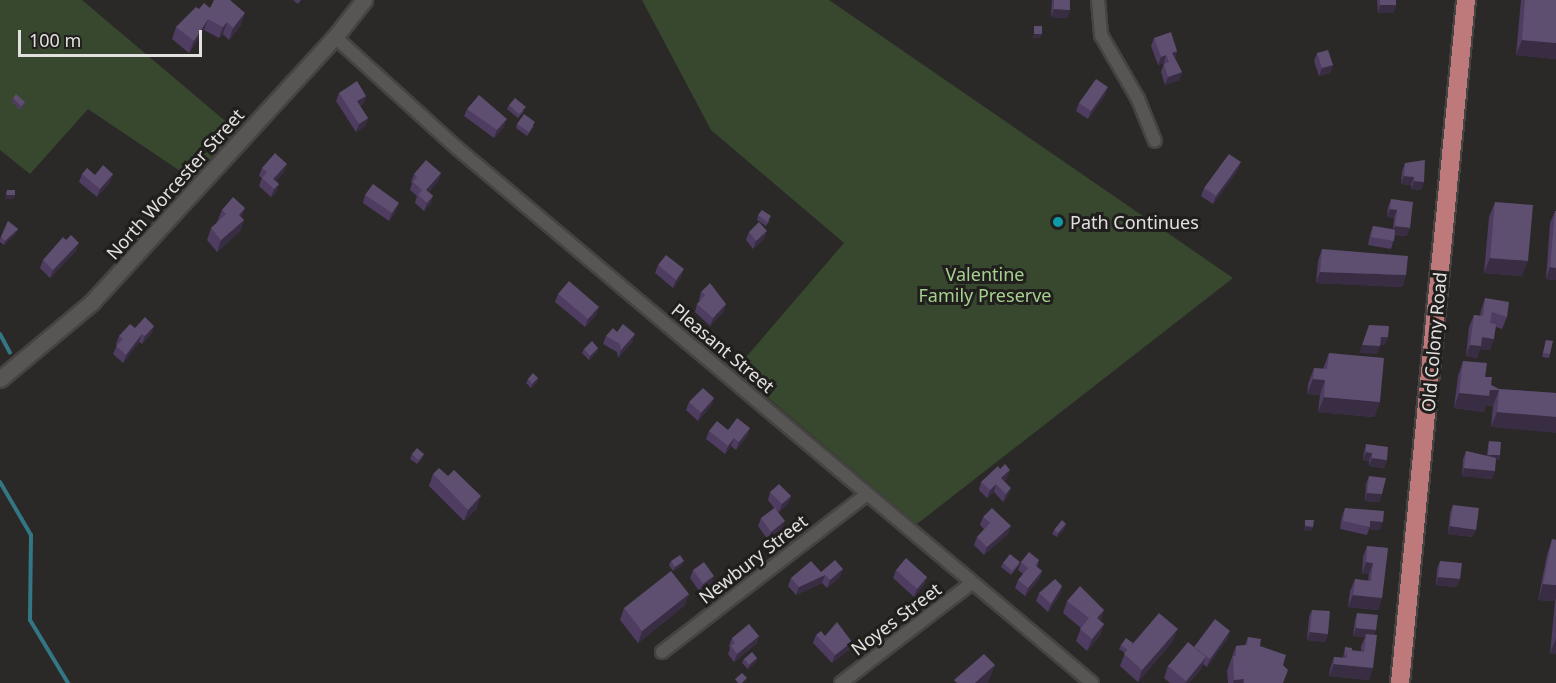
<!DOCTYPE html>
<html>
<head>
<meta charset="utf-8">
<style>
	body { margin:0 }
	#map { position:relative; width:1556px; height:683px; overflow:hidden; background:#2a2927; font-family:"Noto Sans",sans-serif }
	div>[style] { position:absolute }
	.green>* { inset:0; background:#37482f }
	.stream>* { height:4px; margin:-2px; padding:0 2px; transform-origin:2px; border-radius:2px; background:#337684 }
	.roads { filter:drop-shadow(2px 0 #454442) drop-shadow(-2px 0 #454442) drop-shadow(0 2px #454442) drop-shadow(0 -2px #454442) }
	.minor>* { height:12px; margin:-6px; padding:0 6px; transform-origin:6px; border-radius:6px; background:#585654 }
	.tertiary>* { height:15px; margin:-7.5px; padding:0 7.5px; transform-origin:7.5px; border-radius:7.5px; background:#585654 }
	.trunk>* { height:18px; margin:-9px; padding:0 9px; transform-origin:9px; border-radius:9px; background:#be797a }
	.wall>* { inset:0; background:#4e3c61 }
	.shaded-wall>* { inset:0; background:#392d44 }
	.building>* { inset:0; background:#5e4e6f }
	.dots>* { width:16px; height:16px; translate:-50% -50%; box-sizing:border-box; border:3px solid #211f1d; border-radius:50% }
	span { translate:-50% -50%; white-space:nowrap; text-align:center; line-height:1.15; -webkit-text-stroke:6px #211f1d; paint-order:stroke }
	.street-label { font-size:18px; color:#e2e1df }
	.poi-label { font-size:18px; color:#e2e1df }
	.left { translate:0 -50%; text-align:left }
	.park-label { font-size:18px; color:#a5d18f }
	.scale { position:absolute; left:18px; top:30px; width:184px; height:27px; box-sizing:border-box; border:3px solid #e2e1df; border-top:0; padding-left:8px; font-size:18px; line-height:21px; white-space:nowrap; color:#e2e1df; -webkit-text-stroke:4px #211f1d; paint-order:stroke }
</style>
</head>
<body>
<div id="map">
	<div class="green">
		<div style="clip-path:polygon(0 0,82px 0,237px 131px,192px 179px,88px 109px,30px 174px,0 150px)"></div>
		<div style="clip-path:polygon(642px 0,829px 0,1233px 278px,917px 524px,735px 370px,844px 243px,711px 130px)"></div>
	</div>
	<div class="stream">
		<div style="left:0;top:334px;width:21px;rotate:62deg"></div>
		<div style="left:0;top:482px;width:61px;rotate:59.7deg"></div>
		<div style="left:31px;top:535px;width:85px;rotate:90.7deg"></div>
		<div style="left:30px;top:620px;width:74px;rotate:58.9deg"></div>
	</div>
	<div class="roads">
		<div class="minor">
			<div style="left:1098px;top:0;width:35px;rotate:85deg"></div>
			<div style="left:1101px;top:35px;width:74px;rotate:60deg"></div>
			<div style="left:1138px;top:99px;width:45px;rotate:68deg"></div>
			<div style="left:335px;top:37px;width:165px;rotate:42.3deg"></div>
			<div style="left:457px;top:148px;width:830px;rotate:40.11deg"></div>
			<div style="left:662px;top:652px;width:259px;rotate:-37.6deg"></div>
			<div style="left:841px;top:683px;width:165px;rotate:-37.4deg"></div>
		</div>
		<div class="tertiary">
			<div style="left:0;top:379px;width:120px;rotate:-39.9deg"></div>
			<div style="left:92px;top:302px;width:360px;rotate:-47.5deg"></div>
			<div style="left:335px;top:37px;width:47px;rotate:-51.9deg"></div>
		</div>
		<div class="trunk">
			<div style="left:1400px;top:683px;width:686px;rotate:-84.48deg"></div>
		</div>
	</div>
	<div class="wall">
		<div style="clip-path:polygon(293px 0,301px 0,298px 4px)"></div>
		<div style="clip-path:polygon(1052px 0,1070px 0,1070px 10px,1067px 18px,1051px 17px)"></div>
		<div style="clip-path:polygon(1377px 0,1396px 0,1396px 5px,1393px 13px,1378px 13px)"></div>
		<div style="clip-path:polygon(1521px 0,1556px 0,1556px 59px,1516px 55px)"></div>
		<div style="clip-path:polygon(210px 8px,241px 25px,229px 40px,223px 34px,219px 38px,204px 30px,189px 53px,172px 39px,176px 27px,199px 9px)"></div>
		<div style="clip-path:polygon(1154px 38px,1177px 51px,1175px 58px,1182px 72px,1179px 80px,1165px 85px,1161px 72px,1164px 63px,1158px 65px,1151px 46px)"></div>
		<div style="clip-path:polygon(1317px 53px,1333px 65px,1330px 73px,1319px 76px,1314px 61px)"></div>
		<div style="clip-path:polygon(339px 93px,366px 96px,363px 104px,360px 106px,368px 118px,365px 126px,356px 132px,336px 101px)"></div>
		<div style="clip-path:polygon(1105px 95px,1088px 119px,1076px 111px,1079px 103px)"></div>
		<div style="clip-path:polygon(13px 98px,25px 102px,23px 106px,20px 110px,12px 102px)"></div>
		<div style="clip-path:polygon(509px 105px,524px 111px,518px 118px,507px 109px)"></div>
		<div style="clip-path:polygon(467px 109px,504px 127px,494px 138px,464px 116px)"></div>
		<div style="clip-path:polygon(517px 124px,534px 126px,527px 136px,516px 128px)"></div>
		<div style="clip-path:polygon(1405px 163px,1424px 182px,1421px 190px,1411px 189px,1411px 185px,1401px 184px,1402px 171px)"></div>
		<div style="clip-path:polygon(262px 168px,284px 172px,276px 181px,279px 184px,276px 192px,271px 197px,259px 186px,262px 178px,259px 176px)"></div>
		<div style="clip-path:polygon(1238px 170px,1213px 204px,1201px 196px,1204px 188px)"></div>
		<div style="clip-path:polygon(441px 173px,438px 181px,429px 192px,433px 196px,430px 204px,424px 211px,415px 203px,417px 196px,410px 190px,412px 183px,411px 182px,414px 174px)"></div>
		<div style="clip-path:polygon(82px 174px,95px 175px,113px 174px,110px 182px,97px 197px,79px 182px)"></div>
		<div style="clip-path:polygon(365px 195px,396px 211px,389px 221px,363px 203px)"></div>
		<div style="clip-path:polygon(1391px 199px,1407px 236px,1395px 235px,1391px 249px,1368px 245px,1370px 234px,1373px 226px,1393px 229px,1394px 218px,1387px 217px,1388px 207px)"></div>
		<div style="clip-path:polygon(1495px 202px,1522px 276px,1484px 273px,1489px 217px)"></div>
		<div style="clip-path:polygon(245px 208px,241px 217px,244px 220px,240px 231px,217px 252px,207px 240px,211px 228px,218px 222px,217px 222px,222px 210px)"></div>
		<div style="clip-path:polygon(1555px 211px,1556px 211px,1556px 280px,1546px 279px,1550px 223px)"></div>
		<div style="clip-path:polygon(758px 215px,770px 220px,766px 226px,757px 220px)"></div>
		<div style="clip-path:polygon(8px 221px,18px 229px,16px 233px,4px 245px,0 242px,0 239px)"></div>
		<div style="clip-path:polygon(749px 232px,764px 239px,753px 249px,746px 240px)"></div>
		<div style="clip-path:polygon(1322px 249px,1406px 275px,1402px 287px,1316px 283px,1318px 261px)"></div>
		<div style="clip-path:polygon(76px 251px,50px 278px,40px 268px,43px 260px)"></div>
		<div style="clip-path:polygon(658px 265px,681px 277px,673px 288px,655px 273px)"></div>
		<div style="clip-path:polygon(701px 292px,726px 304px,723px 312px,710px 326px,695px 312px,697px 304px,700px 301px,699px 300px)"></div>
		<div style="clip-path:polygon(558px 294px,596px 315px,585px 327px,555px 302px)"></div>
		<div style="clip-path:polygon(1485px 298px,1507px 317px,1502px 329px,1496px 327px,1490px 350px,1480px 349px,1477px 358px,1466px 356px,1469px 327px,1474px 315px,1480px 316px,1481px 310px)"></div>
		<div style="clip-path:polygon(154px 326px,151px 334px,142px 344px,139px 342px,123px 363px,113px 354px,117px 345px,116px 344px,119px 336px,135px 328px)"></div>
		<div style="clip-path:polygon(635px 334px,632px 342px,618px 358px,617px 352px,603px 344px,606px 336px)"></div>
		<div style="clip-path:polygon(1546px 340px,1550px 354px,1549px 358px,1542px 357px)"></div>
		<div style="clip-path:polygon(598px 348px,597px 352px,589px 360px,582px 353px,584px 349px)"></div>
		<div style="clip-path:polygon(1329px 353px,1380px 402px,1374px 417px,1318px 412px,1320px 395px,1307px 394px,1308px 384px,1314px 368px,1323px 369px)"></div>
		<div style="clip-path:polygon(1463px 361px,1485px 377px,1491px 385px,1499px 389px,1556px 393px,1491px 427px,1493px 406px,1486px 405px,1484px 412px,1454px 408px,1458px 376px)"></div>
		<div style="clip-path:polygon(538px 378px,537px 382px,531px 388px,526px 383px,528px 379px)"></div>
		<div style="clip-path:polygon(714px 398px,711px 406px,698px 421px,686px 410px,689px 402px)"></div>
		<div style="clip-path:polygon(750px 428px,747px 436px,736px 450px,731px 446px,725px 454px,706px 439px,709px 431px)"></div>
		<div style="clip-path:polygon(1489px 441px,1500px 455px,1499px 460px,1496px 459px,1492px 479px,1462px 476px,1463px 459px,1466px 451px,1487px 456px,1488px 445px)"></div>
		<div style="clip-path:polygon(1366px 444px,1387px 460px,1384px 468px,1369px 466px,1369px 461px,1363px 460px,1364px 452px)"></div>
		<div style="clip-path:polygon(412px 454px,424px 454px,422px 458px,417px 464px,410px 459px)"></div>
		<div style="clip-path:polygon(433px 474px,448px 476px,477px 508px,464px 521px,429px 486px)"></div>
		<div style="clip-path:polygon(1369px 476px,1382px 494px,1379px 502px,1365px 501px,1366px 484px)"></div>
		<div style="clip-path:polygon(1007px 478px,1004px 481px,1008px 496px,1003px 502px,994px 492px,987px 498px,979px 490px,981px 482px)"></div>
		<div style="clip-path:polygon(770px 492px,791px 496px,788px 504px,779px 512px,776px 510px,782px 529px,768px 540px,758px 526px,761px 518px,774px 508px,768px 500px)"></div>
		<div style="clip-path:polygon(1453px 505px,1473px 537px,1448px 534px,1450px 513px)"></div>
		<div style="clip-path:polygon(1345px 508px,1380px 530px,1369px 529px,1367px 535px,1340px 529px,1342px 516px)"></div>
		<div style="clip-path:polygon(983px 517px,1008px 534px,984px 555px,974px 545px,977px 537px,984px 529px,980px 525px)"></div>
		<div style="clip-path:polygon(1065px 528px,1057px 537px,1052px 534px,1054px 530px)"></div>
		<div style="clip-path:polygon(1552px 539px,1556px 540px,1556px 654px,1550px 654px,1555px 601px,1538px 600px,1547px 555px)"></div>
		<div style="clip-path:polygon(1367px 546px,1388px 548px,1382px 598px,1378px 610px,1348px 607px,1350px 591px,1355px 579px,1368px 581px,1369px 574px,1362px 574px,1363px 557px)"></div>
		<div style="clip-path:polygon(1039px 560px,1037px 567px,1042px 571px,1039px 579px,1025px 596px,1015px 588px,1018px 580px,1023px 574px,1018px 570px,1021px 562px)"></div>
		<div style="clip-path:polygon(671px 561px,682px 565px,673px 571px,669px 565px)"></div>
		<div style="clip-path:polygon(1440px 561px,1457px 587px,1436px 585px,1437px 569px)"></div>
		<div style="clip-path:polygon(1020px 562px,1018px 566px,1011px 575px,1001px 567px,1003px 563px)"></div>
		<div style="clip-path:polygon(693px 570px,711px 584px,700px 592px,690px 578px)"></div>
		<div style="clip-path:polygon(896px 570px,927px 577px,924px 585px,914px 597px,893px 578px)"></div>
		<div style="clip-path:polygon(821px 572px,840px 577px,827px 588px,822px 583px,796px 595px,788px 586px,791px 578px)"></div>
		<div style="clip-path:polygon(1062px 586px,1060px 594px,1048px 612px,1036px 601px,1039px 593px)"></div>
		<div style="clip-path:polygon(689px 594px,684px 606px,638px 643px,620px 620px,624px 608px)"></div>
		<div style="clip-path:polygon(1067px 601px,1104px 610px,1100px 621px,1104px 624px,1100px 635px,1087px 651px,1076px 641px,1081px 628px,1063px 613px)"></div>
		<div style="clip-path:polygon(1312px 610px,1328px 634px,1325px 642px,1307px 640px,1309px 617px)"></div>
		<div style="clip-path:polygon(1357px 613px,1374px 635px,1369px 680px,1329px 676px,1330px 669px,1334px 657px,1343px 658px,1345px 647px,1352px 650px,1361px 651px,1361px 646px,1365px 637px,1353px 636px,1355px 620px)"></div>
		<div style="clip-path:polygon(816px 635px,825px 636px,849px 650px,832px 663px,813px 643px)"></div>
		<div style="clip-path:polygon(759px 636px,756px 644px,734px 662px,728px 654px,730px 648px,729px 646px,732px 638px)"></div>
		<div style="clip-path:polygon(1248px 637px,1283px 665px,1283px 683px,1228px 683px,1227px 671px,1236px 646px,1245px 645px)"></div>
		<div style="clip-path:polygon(1227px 639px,1207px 667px,1203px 664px,1201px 669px,1189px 683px,1170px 683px,1164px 678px,1168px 666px)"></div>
		<div style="clip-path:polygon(1173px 641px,1138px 682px,1120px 666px,1125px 653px,1119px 649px,1121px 645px)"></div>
		<div style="clip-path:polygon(757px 658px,756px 662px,748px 669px,742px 663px,744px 659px)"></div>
	</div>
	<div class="shaded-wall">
		<div style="clip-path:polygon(1380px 5px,1396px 5px,1393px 13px,1378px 13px)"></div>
		<div style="clip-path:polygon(1054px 9px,1070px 10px,1067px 18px,1051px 17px)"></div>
		<div style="clip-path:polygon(245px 13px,241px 25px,229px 40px,233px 28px)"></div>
		<div style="clip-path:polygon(208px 19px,204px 30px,189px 53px,194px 41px)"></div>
		<div style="clip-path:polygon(227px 22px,223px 34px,219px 38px,223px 27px)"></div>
		<div style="clip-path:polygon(1034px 34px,1042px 34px,1040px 38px,1032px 38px)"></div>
		<div style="clip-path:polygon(1522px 40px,1556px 43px,1556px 59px,1516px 55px)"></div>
		<div style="clip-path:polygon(1177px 51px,1175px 59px,1172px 53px)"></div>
		<div style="clip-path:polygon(1166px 55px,1164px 63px,1158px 65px,1161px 57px)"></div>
		<div style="clip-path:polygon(1333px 65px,1330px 73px,1319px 76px,1322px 68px)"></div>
		<div style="clip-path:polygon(1182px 72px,1179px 80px,1165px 85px,1168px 77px)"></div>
		<div style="clip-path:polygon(1108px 87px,1105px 95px,1088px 119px,1091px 111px)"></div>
		<div style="clip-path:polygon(366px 96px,363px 104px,355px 109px,357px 101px)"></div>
		<div style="clip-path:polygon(368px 118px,365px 126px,356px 132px,359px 124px)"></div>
		<div style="clip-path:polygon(507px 119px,504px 127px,494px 138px,497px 130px)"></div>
		<div style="clip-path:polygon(1241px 162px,1238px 170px,1213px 204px,1216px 196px)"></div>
		<div style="clip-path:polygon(287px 164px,284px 172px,271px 187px,273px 179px)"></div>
		<div style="clip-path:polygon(441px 173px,438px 181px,424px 198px,426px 190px)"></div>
		<div style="clip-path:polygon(113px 174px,110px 182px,97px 197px,100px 189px)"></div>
		<div style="clip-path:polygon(1404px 176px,1414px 177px,1411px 185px,1401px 184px)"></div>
		<div style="clip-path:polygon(1414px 181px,1424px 182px,1421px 190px,1411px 189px)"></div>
		<div style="clip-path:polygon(279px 184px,276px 192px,271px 197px,274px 189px)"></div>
		<div style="clip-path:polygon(6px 195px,15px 195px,14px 199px,5px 199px)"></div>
		<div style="clip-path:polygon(433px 196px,430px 204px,424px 211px,427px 203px)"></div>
		<div style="clip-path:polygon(399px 203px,396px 211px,389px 221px,392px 213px)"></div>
		<div style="clip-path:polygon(245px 208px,241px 219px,239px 215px)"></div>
		<div style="clip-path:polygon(1390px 209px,1397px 210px,1394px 218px,1387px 217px)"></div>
		<div style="clip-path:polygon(244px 220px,240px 231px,217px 252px,221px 240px)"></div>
		<div style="clip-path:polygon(1395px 226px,1410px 228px,1407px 236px,1392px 234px)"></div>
		<div style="clip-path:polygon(18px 229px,16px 233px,4px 245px,5px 241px)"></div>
		<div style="clip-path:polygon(767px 231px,764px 239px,753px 249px,756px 241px)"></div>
		<div style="clip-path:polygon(79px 243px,76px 251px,50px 278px,53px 270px)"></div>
		<div style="clip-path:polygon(1490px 258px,1528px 261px,1522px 276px,1484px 273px)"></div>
		<div style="clip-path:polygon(1550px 267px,1556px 268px,1556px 280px,1546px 279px)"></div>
		<div style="clip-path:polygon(684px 269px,681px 277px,673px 288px,676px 280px)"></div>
		<div style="clip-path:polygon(1320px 272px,1406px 275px,1402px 287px,1316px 283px)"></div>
		<div style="clip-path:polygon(726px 304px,723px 312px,710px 326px,713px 318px)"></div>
		<div style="clip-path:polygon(599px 307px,596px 315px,585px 327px,588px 319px)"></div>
		<div style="clip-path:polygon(154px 326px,151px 334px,142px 344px,145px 336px)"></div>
		<div style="clip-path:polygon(142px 334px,139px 342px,123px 363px,126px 355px)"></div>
		<div style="clip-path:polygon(635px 334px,632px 342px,618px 358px,621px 350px)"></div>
		<div style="clip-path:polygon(1381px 337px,1388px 337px,1385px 345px,1378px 345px)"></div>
		<div style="clip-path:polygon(1482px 337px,1494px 339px,1490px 350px,1480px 349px,1477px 358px,1466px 356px,1470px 345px)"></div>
		<div style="clip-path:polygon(1362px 345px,1380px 346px,1377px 354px,1359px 353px)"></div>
		<div style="clip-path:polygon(598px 348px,597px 352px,589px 360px,590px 356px)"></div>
		<div style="clip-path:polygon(538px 378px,537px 382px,531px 388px,532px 384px)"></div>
		<div style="clip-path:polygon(1313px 379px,1325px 380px,1320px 395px,1307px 394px)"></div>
		<div style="clip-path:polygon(1490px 390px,1499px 390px,1493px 406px,1486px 405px,1484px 412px,1454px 408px,1459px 393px)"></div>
		<div style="clip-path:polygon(1324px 397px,1380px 402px,1374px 417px,1318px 412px)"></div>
		<div style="clip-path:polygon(714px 398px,711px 406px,698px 421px,701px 413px)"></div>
		<div style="clip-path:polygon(1497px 412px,1556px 417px,1556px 433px,1491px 427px)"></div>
		<div style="clip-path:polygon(750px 428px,747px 436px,736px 450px,739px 442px)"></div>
		<div style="clip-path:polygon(734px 438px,731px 446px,725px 454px,728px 446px)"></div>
		<div style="clip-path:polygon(1366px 452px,1372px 453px,1369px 461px,1363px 460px)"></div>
		<div style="clip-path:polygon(1488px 455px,1500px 455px,1499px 460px,1487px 459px)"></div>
		<div style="clip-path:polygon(1372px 458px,1387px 460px,1384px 468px,1369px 466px)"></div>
		<div style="clip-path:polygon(1464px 468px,1495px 471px,1492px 479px,1462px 476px)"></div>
		<div style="clip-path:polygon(1010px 470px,1007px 478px,998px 486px,1001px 478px)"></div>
		<div style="clip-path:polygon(996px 484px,994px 492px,987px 498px,990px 490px)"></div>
		<div style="clip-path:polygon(1011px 488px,1008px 496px,1003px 502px,1006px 494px)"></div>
		<div style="clip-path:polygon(1367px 493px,1382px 494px,1379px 502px,1365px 501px)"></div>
		<div style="clip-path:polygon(481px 496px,477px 508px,464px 521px,468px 510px)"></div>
		<div style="clip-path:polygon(791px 496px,788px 504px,779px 512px,782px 504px)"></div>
		<div style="clip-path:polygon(785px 521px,782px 529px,768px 540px,771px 532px)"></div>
		<div style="clip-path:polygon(1370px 521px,1383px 522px,1380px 530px,1369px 529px)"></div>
		<div style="clip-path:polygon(1066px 524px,1065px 528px,1057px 537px,1058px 533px)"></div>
		<div style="clip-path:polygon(1011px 526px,1008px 534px,984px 555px,987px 547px)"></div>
		<div style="clip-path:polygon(1305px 526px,1313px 527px,1312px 531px,1303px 530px)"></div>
		<div style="clip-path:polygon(1450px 526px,1476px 530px,1473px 537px,1448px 534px)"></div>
		<div style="clip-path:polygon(684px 561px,682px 565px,673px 571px,675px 567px)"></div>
		<div style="clip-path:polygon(1366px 562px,1373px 563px,1369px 574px,1362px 574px)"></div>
		<div style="clip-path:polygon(843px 569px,840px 577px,827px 588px,830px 580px)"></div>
		<div style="clip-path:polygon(1042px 571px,1039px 579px,1025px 596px,1028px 588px)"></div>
		<div style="clip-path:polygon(825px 575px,822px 583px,796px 595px,799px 587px)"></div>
		<div style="clip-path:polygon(714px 576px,711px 584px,700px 592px,703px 584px)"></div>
		<div style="clip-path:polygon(927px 577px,924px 585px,914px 597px,917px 589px)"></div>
		<div style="clip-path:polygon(1438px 577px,1460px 579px,1457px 587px,1436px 585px)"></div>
		<div style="clip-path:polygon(1543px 584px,1556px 585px,1556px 598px,1555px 601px,1538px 600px)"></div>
		<div style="clip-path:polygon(1062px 586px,1060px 594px,1048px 612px,1051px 604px)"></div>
		<div style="clip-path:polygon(689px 594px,684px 606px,638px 643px,642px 631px)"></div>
		<div style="clip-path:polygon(1353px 595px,1382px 598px,1378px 610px,1348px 607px)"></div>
		<div style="clip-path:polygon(1104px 610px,1100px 622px,1097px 618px)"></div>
		<div style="clip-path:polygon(1104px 624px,1100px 635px,1087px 651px,1092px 639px)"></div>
		<div style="clip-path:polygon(1356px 628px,1376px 630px,1373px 638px,1366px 634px,1365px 637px,1353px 636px)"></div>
		<div style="clip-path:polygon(1178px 629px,1173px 641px,1138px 682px,1142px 670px)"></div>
		<div style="clip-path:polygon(1230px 631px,1227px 639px,1207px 667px,1210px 659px)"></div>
		<div style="clip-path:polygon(1310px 632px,1328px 634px,1325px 642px,1307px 640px)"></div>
		<div style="clip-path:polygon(759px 636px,756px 644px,734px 662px,737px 654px)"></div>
		<div style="clip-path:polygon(1556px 638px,1556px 654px,1550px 654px)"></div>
		<div style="clip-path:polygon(852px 642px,849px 650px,832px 663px,835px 655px)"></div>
		<div style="clip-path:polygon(1206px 657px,1201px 669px,1189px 683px,1185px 683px)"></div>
		<div style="clip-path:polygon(757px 658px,756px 662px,748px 669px,749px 665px)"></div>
		<div style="clip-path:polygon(1334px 664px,1373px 668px,1369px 680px,1329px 676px)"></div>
		<div style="clip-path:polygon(995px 665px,988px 683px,975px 683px)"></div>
		<div style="clip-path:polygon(1244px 679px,1243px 683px,1233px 683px,1234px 680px)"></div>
	</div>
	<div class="building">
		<div style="clip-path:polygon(214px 0,230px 0,245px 13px,233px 28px,227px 22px,223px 27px,208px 19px,194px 41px,176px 27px,196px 7px,199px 9px,204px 3px,210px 8px)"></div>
		<div style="clip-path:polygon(1054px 0,1070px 0,1070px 10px,1054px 9px)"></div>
		<div style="clip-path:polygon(1380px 0,1396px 0,1396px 5px,1380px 5px)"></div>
		<div style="clip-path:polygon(1525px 0,1556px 0,1556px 43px,1522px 40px)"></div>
		<div style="clip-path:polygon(1034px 26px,1042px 26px,1042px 34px,1034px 34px)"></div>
		<div style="clip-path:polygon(1171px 32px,1177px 51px,1172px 53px,1182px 72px,1168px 77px,1164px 64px,1169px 62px,1166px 55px,1161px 57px,1154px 38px)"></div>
		<div style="clip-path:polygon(1328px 50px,1333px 65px,1322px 68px,1317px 53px)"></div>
		<div style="clip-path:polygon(1096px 79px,1108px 87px,1091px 111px,1079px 103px)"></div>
		<div style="clip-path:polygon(357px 81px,366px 96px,357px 101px,368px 118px,359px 124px,339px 93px)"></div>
		<div style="clip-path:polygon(16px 94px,25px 102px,21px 106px,13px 98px)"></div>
		<div style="clip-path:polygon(479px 95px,507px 119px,497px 130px,467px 109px)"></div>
		<div style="clip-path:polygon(515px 98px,526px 107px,519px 114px,509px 105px)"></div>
		<div style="clip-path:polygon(524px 114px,535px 122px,529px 132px,517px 124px)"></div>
		<div style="clip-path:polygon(275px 153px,287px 164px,273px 179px,279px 184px,274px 189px,262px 178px,267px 172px,262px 168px)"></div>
		<div style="clip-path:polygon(1229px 154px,1241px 162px,1216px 196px,1204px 188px)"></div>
		<div style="clip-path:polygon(426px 160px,441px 173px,426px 190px,433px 196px,427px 203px,418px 195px,422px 190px,413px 182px,417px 177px,414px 174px)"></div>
		<div style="clip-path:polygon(1425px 160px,1424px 182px,1414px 181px,1414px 177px,1404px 176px,1405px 163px)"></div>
		<div style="clip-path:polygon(103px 165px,113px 174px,100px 189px,82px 174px,87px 168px,95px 175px)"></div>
		<div style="clip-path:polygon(373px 184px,399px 203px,392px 213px,365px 195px)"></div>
		<div style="clip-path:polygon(7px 190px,15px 190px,15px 195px,6px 195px)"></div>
		<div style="clip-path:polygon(233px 197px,245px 208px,239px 215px,244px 220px,221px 240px,211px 228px,226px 214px,222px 210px)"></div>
		<div style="clip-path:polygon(1391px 199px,1413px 202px,1410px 228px,1395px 226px,1397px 210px,1390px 209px)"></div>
		<div style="clip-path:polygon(1495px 202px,1533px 205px,1528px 261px,1490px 258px)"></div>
		<div style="clip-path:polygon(762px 210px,771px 216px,767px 222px,758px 215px)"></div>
		<div style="clip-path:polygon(1555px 211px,1556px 211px,1556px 268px,1550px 267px)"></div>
		<div style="clip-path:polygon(8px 221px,18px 229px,5px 241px,1px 237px)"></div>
		<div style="clip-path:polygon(759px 222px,767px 231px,756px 241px,749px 232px)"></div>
		<div style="clip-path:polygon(1373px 226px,1395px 230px,1394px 241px,1371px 237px)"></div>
		<div style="clip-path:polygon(71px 235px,79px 243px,53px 270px,43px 260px,63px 237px,66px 240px)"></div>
		<div style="clip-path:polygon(1322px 249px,1408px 256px,1406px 275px,1320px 272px)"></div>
		<div style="clip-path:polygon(666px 255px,684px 269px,676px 280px,658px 265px)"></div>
		<div style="clip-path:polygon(569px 281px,599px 307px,588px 319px,558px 294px)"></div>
		<div style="clip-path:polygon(710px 283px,726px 304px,713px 318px,697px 304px,705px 295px,701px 292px)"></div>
		<div style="clip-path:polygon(1485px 298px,1509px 302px,1507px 317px,1492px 312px,1490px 323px,1496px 324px,1494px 339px,1482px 337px,1481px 346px,1470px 345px,1474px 315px,1483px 316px)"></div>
		<div style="clip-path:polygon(145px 317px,154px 326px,145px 336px,142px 334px,126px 355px,116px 346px,123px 339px,119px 336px,130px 324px,135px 328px)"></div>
		<div style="clip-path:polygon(623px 324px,635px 334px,621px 350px,620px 344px,606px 336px,613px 328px,617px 332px)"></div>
		<div style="clip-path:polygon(1369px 325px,1389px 326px,1388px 337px,1381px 337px,1380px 346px,1362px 345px)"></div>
		<div style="clip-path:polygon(1546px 340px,1553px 341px,1550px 354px,1543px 353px)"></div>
		<div style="clip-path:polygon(592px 341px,598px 348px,590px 356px,584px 349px)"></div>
		<div style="clip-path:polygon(1329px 353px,1384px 358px,1380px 402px,1324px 397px,1325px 380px,1313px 379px,1314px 368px,1327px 369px)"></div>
		<div style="clip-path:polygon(1463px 361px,1487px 363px,1485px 377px,1492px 377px,1491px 385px,1499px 389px,1556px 393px,1556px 417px,1497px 412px,1499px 390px,1490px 390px,1489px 396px,1459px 393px)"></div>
		<div style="clip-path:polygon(533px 373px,538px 378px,532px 384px,528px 379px)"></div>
		<div style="clip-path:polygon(703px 388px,714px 398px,701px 413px,689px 402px)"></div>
		<div style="clip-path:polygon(737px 418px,750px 428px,739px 442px,734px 438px,728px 446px,709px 431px,717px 421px,728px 430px)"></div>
		<div style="clip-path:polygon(1489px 441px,1501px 442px,1500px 455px,1488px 455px)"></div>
		<div style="clip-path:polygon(1366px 444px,1388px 447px,1387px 460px,1372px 458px,1372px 453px,1366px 452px)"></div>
		<div style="clip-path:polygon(417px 448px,424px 454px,418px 460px,412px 454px)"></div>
		<div style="clip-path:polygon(1466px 451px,1496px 458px,1495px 471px,1464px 468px)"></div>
		<div style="clip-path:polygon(1005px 464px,1010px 470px,1001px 478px,1011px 488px,1006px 494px,996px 484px,990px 490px,981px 482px,998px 466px,1000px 469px)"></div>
		<div style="clip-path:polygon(439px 468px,448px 476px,454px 470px,481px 496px,468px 510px,433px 474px)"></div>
		<div style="clip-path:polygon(1369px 476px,1386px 478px,1382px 494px,1367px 493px)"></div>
		<div style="clip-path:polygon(779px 484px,791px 496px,782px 504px,770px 492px)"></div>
		<div style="clip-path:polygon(1453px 505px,1479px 508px,1476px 530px,1450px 526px)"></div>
		<div style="clip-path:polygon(775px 508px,785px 521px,771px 532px,761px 518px)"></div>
		<div style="clip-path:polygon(992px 508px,1011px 526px,987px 547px,977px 537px,990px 523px,983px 517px)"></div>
		<div style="clip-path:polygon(1345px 508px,1384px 511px,1383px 522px,1370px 521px,1370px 527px,1343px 521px)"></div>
		<div style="clip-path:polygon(1062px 520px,1066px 524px,1058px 533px,1054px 530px)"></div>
		<div style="clip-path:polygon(1305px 520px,1314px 520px,1313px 527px,1305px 526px)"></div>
		<div style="clip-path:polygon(1552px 539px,1556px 540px,1556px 585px,1543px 584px)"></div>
		<div style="clip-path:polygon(1367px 546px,1388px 548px,1382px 598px,1353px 595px,1355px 579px,1371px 581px,1373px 563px,1366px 562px)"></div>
		<div style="clip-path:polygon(1029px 552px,1039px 560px,1035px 565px,1042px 571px,1028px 588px,1018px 580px,1028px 568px,1021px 562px)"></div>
		<div style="clip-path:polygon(1010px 554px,1020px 562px,1012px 571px,1003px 563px)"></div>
		<div style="clip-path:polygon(680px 555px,684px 561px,675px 567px,671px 561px)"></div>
		<div style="clip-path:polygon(906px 558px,927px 577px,917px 589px,896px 570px)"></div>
		<div style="clip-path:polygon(835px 560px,843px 569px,830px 580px,825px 575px,799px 587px,791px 578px,811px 561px,821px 572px)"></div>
		<div style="clip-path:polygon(1440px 561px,1462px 563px,1460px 579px,1438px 577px)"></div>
		<div style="clip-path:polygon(704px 562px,714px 576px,703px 584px,693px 570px)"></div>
		<div style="clip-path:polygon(671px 571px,689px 594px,642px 631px,624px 608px)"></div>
		<div style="clip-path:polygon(1055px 579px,1062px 586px,1051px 604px,1039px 593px)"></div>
		<div style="clip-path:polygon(1080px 586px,1104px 610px,1097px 618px,1104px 624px,1092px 639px,1080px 629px,1089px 618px,1067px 601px)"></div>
		<div style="clip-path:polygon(1312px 610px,1330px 611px,1328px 634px,1310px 632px)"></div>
		<div style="clip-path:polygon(1159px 613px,1178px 629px,1142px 670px,1124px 654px)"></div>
		<div style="clip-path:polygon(1357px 613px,1378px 615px,1376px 630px,1356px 628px)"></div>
		<div style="clip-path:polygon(1215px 619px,1230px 631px,1210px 659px,1194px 647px)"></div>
		<div style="clip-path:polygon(837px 622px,852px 642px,835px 655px,816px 635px,821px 631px,825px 636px)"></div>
		<div style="clip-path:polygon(749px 624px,759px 636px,737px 654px,731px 646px,735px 643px,732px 638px)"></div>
		<div style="clip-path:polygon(1366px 634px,1377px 635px,1373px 668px,1334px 664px,1334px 657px,1347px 658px,1347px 650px,1364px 652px)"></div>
		<div style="clip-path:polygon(1248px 637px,1261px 639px,1260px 646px,1286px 655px,1283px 665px,1288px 670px,1283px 683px,1244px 683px,1244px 679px,1234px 680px,1233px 656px,1236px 656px,1236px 646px,1247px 645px)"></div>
		<div style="clip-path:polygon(1126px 638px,1133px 643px,1128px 650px,1121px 645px)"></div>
		<div style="clip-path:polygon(1188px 642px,1206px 657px,1186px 681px,1168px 666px)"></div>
		<div style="clip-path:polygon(1345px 647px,1352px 648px,1352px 650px,1347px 650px,1345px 656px)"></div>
		<div style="clip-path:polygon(752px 652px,757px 658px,749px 665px,744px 659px)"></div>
		<div style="clip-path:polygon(984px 654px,995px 665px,975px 683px,957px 683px,954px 680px)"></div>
		<div style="clip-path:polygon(742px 673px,747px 678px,742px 683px,738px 683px,735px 679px)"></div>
	</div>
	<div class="dots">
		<div style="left:1058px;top:222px;background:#0f9aa8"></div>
	</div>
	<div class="street-label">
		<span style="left:175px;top:184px;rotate:-48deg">North Worcester Street</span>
		<span style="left:1434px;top:342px;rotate:-85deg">Old Colony Road</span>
		<span style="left:723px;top:348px;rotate:40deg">Pleasant Street</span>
		<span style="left:753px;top:559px;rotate:-38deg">Newbury Street</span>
		<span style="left:896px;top:619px;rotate:-37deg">Noyes Street</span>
	</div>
	<div class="poi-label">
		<span class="left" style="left:1070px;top:222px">Path Continues</span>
	</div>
	<div class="park-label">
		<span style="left:985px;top:285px">Valentine<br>Family Preserve</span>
	</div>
	<div class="scale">100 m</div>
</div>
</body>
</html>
